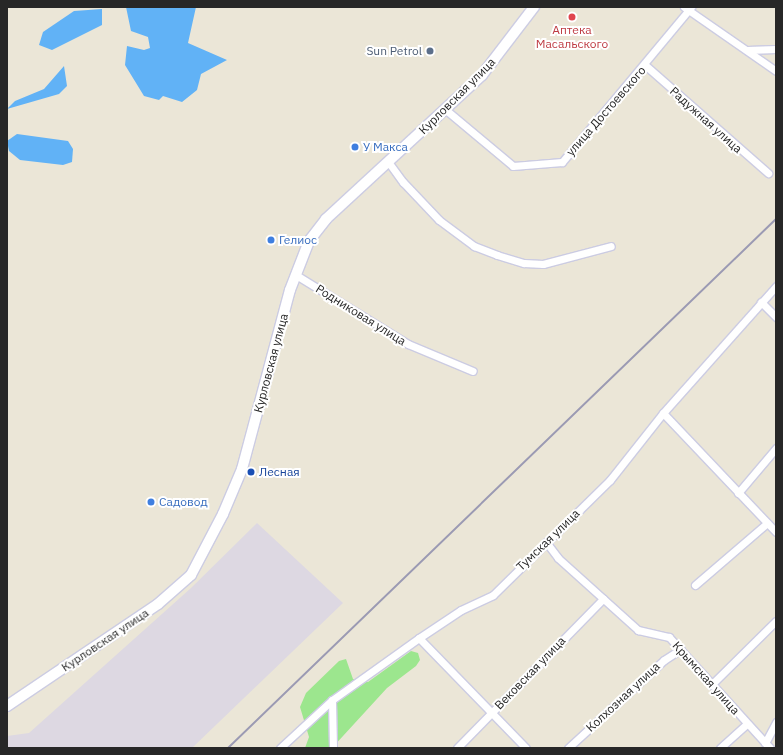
<!DOCTYPE html>
<html>
<head>
<meta charset="utf-8">
<style>
	body { margin:0 }
	#map { position:relative; width:783px; height:755px; overflow:hidden; background:#ebe6d7; font-family:"IBM Plex Sans",sans-serif }
	div>[style] { position:absolute }
	.industrial>* { inset:0; background:#ddd8e2 }
	.green>* { inset:0; background:#9ce68e }
	.water>* { inset:0; background:#61b2f6 }
	.roads { filter:drop-shadow(1px 0 #cccce2) drop-shadow(-1px 0 #cccce2) drop-shadow(0 1px #cccce2) drop-shadow(0 -1px #cccce2) }
	.street>* { height:7px; margin:-3.5px; padding:0 3.5px; transform-origin:3.5px; border-radius:3.5px; background:#fff }
	.secondary>* { height:10px; margin:-5px; padding:0 5px; transform-origin:5px; border-radius:5px; background:#fff }
	.rail>* { height:2px; margin:-1px; padding:0 1px; transform-origin:1px; border-radius:1px; background:#9b9ab3 }
	.dots>* { width:11px; height:11px; translate:-50% -50%; box-sizing:border-box; border:2px solid #fff; border-radius:50% }
	span { translate:-50% -50%; white-space:nowrap; text-align:center; line-height:1.15; -webkit-text-stroke:4px #fff; paint-order:stroke }
	.health-label { font-size:12px; color:#be3a42 }
	.service-label { font-size:12px; color:#4e5e75 }
	.right { translate:-100% -50%; text-align:right }
	.street-label { font-size:12px; color:#272727 }
	.shop-label { font-size:12px; color:#366cbe }
	.left { translate:0 -50%; text-align:left }
	.transit-label { font-size:12px; color:#164399 }
	.frame { position:absolute; inset:0; border:8px solid #272727; pointer-events:none }
</style>
</head>
<body>
<div id="map">
	<div class="industrial">
		<div style="clip-path:polygon(257px 523px,343px 603px,192px 748px,7px 748px,7px 736px,29px 733px,191px 588px)"></div>
	</div>
	<div class="green">
		<div style="clip-path:polygon(411px 651px,418px 653px,420px 660px,416px 666px,387px 688px,332px 748px,305px 748px,309px 737px,300px 707px,306px 693px,339px 661px,346px 659px,353px 679px,368px 682px)"></div>
	</div>
	<div class="water">
		<div style="clip-path:polygon(126px 7px,196px 7px,188px 43px,227px 60px,201px 74px,197px 90px,182px 102px,163px 96px,159px 100px,144px 96px,125px 65px,127px 46px,144px 50px,150px 48px,148px 37px,131px 31px)"></div>
		<div style="clip-path:polygon(102px 9px,102px 25px,52px 50px,39px 45px,43px 32px,74px 11px)"></div>
		<div style="clip-path:polygon(64px 66px,67px 86px,59px 94px,7px 109px,15px 101px,44px 89px)"></div>
		<div style="clip-path:polygon(17px 134px,68px 141px,73px 149px,72px 162px,63px 165px,20px 160px,9px 151px,7px 141px)"></div>
	</div>
	<div class="roads">
		<div class="street">
			<div style="left:684px;top:7px;width:112px;rotate:34.8deg"></div>
			<div style="left:747px;top:50px;width:29px;rotate:-2deg"></div>
			<div style="left:645px;top:65px;width:164px;rotate:41.3deg"></div>
			<div style="left:446px;top:110px;width:87px;rotate:39.9deg"></div>
			<div style="left:513px;top:166px;width:49px;rotate:-4.7deg"></div>
			<div style="left:562px;top:162px;width:202px;rotate:-50.2deg"></div>
			<div style="left:389px;top:163px;width:24px;rotate:54deg"></div>
			<div style="left:403px;top:182px;width:52px;rotate:46.5deg"></div>
			<div style="left:439px;top:220px;width:44px;rotate:36.6deg"></div>
			<div style="left:474px;top:246px;width:25px;rotate:21deg"></div>
			<div style="left:497px;top:255px;width:28px;rotate:17deg"></div>
			<div style="left:524px;top:263px;width:19px;rotate:3deg"></div>
			<div style="left:543px;top:264px;width:70px;rotate:-14.8deg"></div>
			<div style="left:296px;top:275px;width:132px;rotate:31.6deg"></div>
			<div style="left:408px;top:344px;width:70px;rotate:22.6deg"></div>
			<div style="left:761px;top:302px;width:21px;rotate:45deg"></div>
			<div style="left:663px;top:413px;width:164px;rotate:46.5deg"></div>
			<div style="left:738px;top:493px;width:59px;rotate:-49.8deg"></div>
			<div style="left:546px;top:542px;width:20px;rotate:53deg"></div>
			<div style="left:558px;top:558px;width:108px;rotate:42deg"></div>
			<div style="left:638px;top:630px;width:32px;rotate:13deg"></div>
			<div style="left:669px;top:637px;width:150px;rotate:47.7deg"></div>
			<div style="left:695px;top:585px;width:95px;rotate:-40.7deg"></div>
			<div style="left:419px;top:638px;width:153px;rotate:45.8deg"></div>
			<div style="left:711px;top:685px;width:91px;rotate:-44.6deg"></div>
			<div style="left:332px;top:700px;width:48px;rotate:88.8deg"></div>
			<div style="left:765px;top:743px;width:24px;rotate:-62deg"></div>
			<div style="left:280px;top:748px;width:71px;rotate:-42.7deg"></div>
			<div style="left:332px;top:700px;width:107px;rotate:-35.5deg"></div>
			<div style="left:419px;top:638px;width:50px;rotate:-33.7deg"></div>
			<div style="left:461px;top:610px;width:35px;rotate:-25deg"></div>
			<div style="left:493px;top:595px;width:164px;rotate:-44.5deg"></div>
			<div style="left:610px;top:480px;width:85px;rotate:-51.7deg"></div>
			<div style="left:663px;top:413px;width:170px;rotate:-48.3deg"></div>
			<div style="left:457px;top:748px;width:209px;rotate:-45.6deg"></div>
			<div style="left:568px;top:748px;width:130px;rotate:-42.5deg"></div>
			<div style="left:664px;top:660px;width:20px;rotate:-33deg"></div>
			<div style="left:720px;top:748px;width:36px;rotate:-42deg"></div>
		</div>
		<div class="secondary">
			<div style="left:7px;top:706px;width:182px;rotate:-34deg"></div>
			<div style="left:158px;top:604px;width:44px;rotate:-41.3deg"></div>
			<div style="left:191px;top:575px;width:69px;rotate:-62.3deg"></div>
			<div style="left:223px;top:514px;width:49px;rotate:-67.1deg"></div>
			<div style="left:242px;top:469px;width:185px;rotate:-75deg"></div>
			<div style="left:290px;top:290px;width:53px;rotate:-68.8deg"></div>
			<div style="left:309px;top:241px;width:28px;rotate:-52deg"></div>
			<div style="left:326px;top:219px;width:212px;rotate:-42.7deg"></div>
			<div style="left:482px;top:75px;width:86px;rotate:-52.6deg"></div>
		</div>
	</div>
	<div class="rail">
		<div style="left:228px;top:748px;width:762px;rotate:-43.99deg"></div>
	</div>
	<div class="dots">
		<div style="left:572px;top:17px;background:#e0444e"></div>
		<div style="left:430px;top:51px;background:#5c6f8a"></div>
		<div style="left:355px;top:147px;background:#3f7fe0"></div>
		<div style="left:271px;top:240px;background:#3f7fe0"></div>
		<div style="left:251px;top:472px;background:#1a4fb4"></div>
		<div style="left:151px;top:502px;background:#3f7fe0"></div>
	</div>
	<div class="health-label">
		<span style="left:572px;top:37px">Аптека<br>Масальского</span>
	</div>
	<div class="service-label">
		<span class="right" style="left:422px;top:51px">Sun Petrol</span>
	</div>
	<div class="street-label">
		<span style="left:457px;top:96px;rotate:-45deg">Курловская улица</span>
		<span style="left:606px;top:111px;rotate:-49deg">улица Достоевского</span>
		<span style="left:706px;top:120px;rotate:42deg">Радужная улица</span>
		<span style="left:361px;top:315px;rotate:32deg">Родниковая улица</span>
		<span style="left:271px;top:363px;rotate:-75deg">Курловская улица</span>
		<span style="left:548px;top:540px;rotate:-44deg">Тумская улица</span>
		<span style="left:105px;top:640px;rotate:-34deg">Курловская улица</span>
		<span style="left:530px;top:673px;rotate:-46deg">Вековская улица</span>
		<span style="left:706px;top:678px;rotate:48deg">Крымская улица</span>
		<span style="left:623px;top:697px;rotate:-43deg">Колхозная улица</span>
	</div>
	<div class="shop-label">
		<span class="left" style="left:363px;top:147px">У Макса</span>
		<span class="left" style="left:279px;top:240px">Гелиос</span>
		<span class="left" style="left:159px;top:502px">Садовод</span>
	</div>
	<div class="transit-label">
		<span class="left" style="left:259px;top:472px">Лесная</span>
	</div>
	<div class="frame"></div>
</div>
</body>
</html>
